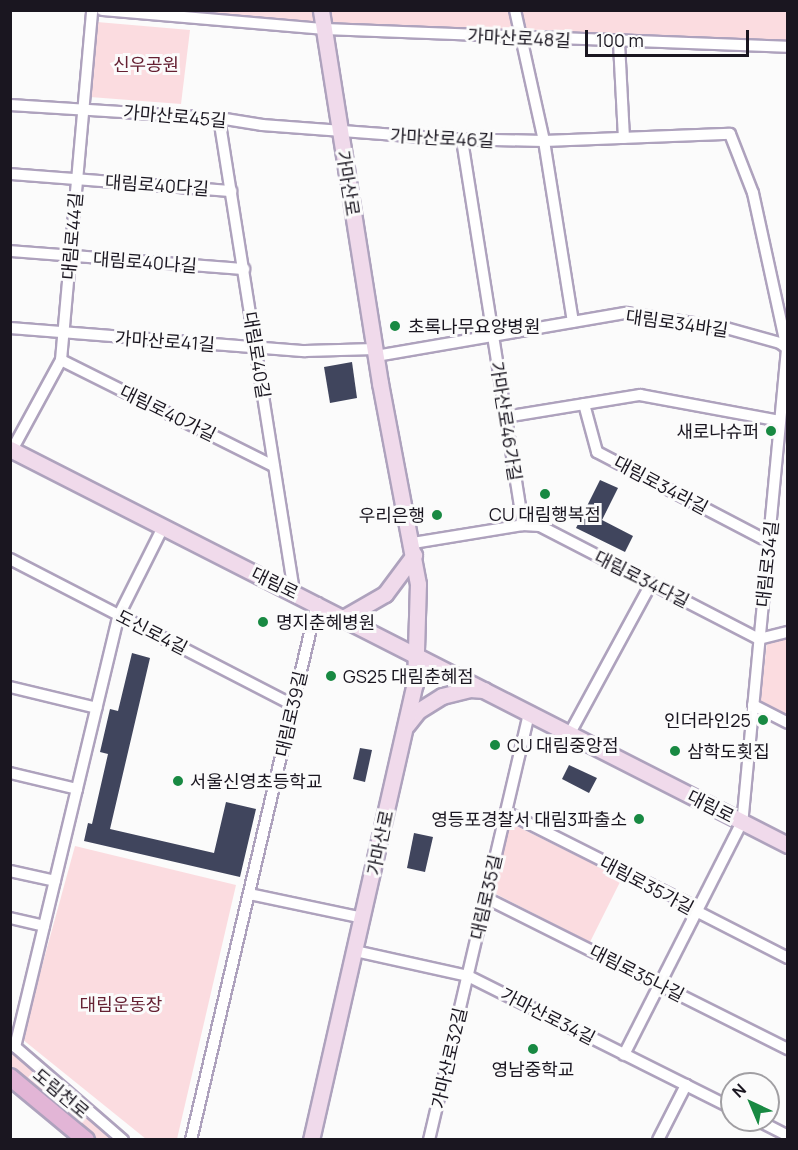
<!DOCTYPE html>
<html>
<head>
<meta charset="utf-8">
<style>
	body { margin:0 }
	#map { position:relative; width:798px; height:1150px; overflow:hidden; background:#fbfbfb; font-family:Manrope,"Noto Sans KR",sans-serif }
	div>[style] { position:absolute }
	.green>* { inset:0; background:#fbdce0 }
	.building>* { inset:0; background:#40455d }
	.roads { filter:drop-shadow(2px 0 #aea2bd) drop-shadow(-2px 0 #aea2bd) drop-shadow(0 2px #aea2bd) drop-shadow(0 -2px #aea2bd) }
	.street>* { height:10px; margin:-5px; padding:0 5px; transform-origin:5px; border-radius:5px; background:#fff }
	.secondary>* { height:15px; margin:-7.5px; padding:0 7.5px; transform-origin:7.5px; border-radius:7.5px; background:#f0daeb }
	.primary>* { height:16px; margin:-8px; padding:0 8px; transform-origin:8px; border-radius:8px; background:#e2b5d6 }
	.dots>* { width:16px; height:16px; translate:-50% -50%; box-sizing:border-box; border:3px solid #fbfbfb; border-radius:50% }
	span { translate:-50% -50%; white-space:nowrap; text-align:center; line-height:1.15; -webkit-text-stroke:6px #fbfbfb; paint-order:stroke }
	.street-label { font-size:18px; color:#1a1620 }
	.park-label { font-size:18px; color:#652133 }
	.poi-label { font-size:18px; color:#1a1620 }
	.left { translate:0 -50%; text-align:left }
	.right { translate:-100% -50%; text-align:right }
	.frame { position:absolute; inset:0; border:12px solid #1a1620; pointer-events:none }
	.north { position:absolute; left:720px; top:1072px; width:60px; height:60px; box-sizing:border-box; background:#fbfbfb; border:2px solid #a19fa3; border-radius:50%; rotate:316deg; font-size:16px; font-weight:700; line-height:24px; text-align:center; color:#1a1620 }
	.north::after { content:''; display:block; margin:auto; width:21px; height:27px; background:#188942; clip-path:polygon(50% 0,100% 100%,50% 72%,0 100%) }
	.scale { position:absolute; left:585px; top:30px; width:164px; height:27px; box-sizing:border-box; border:3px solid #1a1620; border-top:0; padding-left:8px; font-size:18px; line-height:21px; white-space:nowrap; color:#1a1620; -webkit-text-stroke:4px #fbfbfb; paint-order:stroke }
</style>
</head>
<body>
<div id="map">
	<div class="green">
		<div style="clip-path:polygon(182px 11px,787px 11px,787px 42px,302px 21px)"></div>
		<div style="clip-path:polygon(97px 22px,190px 30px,181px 104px,90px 97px)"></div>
		<div style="clip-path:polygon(787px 635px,787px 717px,760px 702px,767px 643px)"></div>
		<div style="clip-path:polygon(510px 823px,622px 878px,590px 942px,494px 893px)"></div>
		<div style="clip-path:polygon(75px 846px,236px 885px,177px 1139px,146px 1139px,22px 1039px)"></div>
		<div style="clip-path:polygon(10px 1051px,113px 1139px,92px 1139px,11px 1071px)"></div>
	</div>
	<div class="building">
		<div style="clip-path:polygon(352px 362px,357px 398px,330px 403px,324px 367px)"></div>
		<div style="clip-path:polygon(600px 480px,618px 488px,602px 520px,633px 536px,625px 552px,576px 528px)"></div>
		<div style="clip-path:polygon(132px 653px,150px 658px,110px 829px,214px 853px,226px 802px,256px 809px,240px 877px,84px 841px,88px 823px,92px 824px,108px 754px,100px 752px,110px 709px,118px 711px)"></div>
		<div style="clip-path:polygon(360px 748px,372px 750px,365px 782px,353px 779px)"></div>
		<div style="clip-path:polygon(569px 765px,597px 778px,589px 793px,562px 779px)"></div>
		<div style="clip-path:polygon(414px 833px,433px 837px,425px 872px,407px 868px)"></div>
	</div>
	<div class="roads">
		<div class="street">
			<div style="left:102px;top:10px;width:222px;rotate:4.9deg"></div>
			<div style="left:323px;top:29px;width:465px;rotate:2.2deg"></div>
			<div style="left:515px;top:10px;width:134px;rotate:77.5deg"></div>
			<div style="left:544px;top:141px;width:183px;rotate:80.9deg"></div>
			<div style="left:619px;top:43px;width:95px;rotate:87deg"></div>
			<div style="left:10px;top:105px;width:209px;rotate:3.6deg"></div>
			<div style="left:219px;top:118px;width:44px;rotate:9.2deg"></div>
			<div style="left:262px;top:125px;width:188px;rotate:4.3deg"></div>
			<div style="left:449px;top:139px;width:95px;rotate:1.2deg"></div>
			<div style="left:544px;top:141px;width:186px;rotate:-2.2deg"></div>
			<div style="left:730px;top:134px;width:63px;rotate:68.7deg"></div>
			<div style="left:753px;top:193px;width:160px;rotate:77.7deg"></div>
			<div style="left:787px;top:349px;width:475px;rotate:95.4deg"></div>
			<div style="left:742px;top:822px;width:261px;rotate:116.9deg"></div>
			<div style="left:219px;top:118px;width:480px;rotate:81deg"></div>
			<div style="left:462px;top:140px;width:390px;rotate:81deg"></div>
			<div style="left:10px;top:174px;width:222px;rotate:4.4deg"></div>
			<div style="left:10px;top:251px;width:235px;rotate:4.4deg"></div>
			<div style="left:10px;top:328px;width:296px;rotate:4.5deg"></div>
			<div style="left:305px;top:351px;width:70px;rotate:-1.6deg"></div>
			<div style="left:376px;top:356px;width:254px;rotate:-9.8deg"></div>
			<div style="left:626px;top:313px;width:101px;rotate:8.5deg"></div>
			<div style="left:726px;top:328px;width:56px;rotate:15.5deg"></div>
			<div style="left:780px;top:343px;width:10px;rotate:37deg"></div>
			<div style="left:61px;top:360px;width:238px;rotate:26.5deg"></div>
			<div style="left:584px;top:404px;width:50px;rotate:74.8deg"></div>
			<div style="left:597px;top:452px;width:194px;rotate:27.6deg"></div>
			<div style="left:505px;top:417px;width:137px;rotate:-9.3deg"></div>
			<div style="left:640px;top:395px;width:142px;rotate:10.5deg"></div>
			<div style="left:12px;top:450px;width:102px;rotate:-61.4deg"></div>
			<div style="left:61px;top:360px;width:351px;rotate:-84.9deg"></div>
			<div style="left:413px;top:543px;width:111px;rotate:-9.3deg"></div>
			<div style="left:523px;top:525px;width:17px;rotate:3deg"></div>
			<div style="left:540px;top:526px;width:246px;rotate:27.3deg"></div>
			<div style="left:759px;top:639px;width:30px;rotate:-14deg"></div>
			<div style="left:10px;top:559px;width:318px;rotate:27.3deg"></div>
			<div style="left:10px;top:687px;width:89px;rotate:13.6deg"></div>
			<div style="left:753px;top:705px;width:39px;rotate:27deg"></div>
			<div style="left:570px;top:733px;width:170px;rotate:-61.5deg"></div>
			<div style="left:10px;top:773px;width:69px;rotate:13.4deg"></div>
			<div style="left:506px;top:812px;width:203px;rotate:26.7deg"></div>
			<div style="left:687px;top:903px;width:14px;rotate:39deg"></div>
			<div style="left:698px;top:912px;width:101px;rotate:27.1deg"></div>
			<div style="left:10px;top:871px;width:46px;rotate:12.5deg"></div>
			<div style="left:249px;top:894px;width:116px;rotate:11.9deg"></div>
			<div style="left:486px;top:898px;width:338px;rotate:26.6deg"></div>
			<div style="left:10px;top:918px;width:35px;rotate:13deg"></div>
			<div style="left:355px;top:951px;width:116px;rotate:12.5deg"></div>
			<div style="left:468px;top:976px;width:295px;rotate:26.6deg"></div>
			<div style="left:12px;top:1044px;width:147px;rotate:40.9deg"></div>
			<div style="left:15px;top:1047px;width:444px;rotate:-76.5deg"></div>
			<div style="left:119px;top:615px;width:98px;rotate:-63.4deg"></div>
			<div style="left:757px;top:1120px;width:35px;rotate:27deg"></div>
			<div style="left:191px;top:1140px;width:552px;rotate:-76.8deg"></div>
			<div style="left:429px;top:1140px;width:440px;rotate:-76.8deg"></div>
			<div style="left:658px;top:1140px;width:62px;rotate:-63deg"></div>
		</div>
		<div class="secondary">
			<div style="left:10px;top:449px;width:873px;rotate:26.98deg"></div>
			<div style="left:345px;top:617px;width:46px;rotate:-29.9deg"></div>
			<div style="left:385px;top:594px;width:49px;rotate:-53.4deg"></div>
			<div style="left:407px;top:725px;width:18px;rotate:-52deg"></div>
			<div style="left:418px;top:711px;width:28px;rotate:-32deg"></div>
			<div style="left:442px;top:696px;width:29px;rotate:-14deg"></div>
			<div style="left:470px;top:689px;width:14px;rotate:4deg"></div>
			<div style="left:311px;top:1140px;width:468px;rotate:-77.2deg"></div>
			<div style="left:415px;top:684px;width:100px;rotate:-88.3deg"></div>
			<div style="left:418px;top:584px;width:205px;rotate:-100.7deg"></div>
			<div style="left:380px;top:383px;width:378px;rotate:-99deg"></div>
		</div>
		<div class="primary">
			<div style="left:10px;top:1077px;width:99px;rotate:39.7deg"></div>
		</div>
	</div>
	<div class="dots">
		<div style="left:395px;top:326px;background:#188942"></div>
		<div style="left:771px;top:431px;background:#188942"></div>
		<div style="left:545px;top:494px;background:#188942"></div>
		<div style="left:437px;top:515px;background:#188942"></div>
		<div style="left:263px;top:622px;background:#188942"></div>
		<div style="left:331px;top:676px;background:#188942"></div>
		<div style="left:763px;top:720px;background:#188942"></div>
		<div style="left:495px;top:745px;background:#188942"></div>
		<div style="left:675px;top:751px;background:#188942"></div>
		<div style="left:178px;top:781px;background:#188942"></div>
		<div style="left:639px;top:819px;background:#188942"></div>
		<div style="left:533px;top:1049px;background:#188942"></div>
	</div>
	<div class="street-label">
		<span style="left:519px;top:38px;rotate:3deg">가마산로48길</span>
		<span style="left:175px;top:116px;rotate:5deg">가마산로45길</span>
		<span style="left:442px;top:138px;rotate:3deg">가마산로46길</span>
		<span style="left:348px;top:183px;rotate:81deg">가마산로</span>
		<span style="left:157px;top:185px;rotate:4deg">대림로40다길</span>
		<span style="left:72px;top:236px;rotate:-85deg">대림로44길</span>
		<span style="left:145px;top:262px;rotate:4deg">대림로40나길</span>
		<span style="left:677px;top:323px;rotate:8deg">대림로34바길</span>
		<span style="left:165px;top:341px;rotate:4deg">가마산로41길</span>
		<span style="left:257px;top:355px;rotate:81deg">대림로40길</span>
		<span style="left:168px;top:413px;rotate:26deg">대림로40가길</span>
		<span style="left:506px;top:421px;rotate:81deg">가마산로46가길</span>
		<span style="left:661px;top:485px;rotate:28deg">대림로34라길</span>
		<span style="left:767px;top:564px;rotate:-84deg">대림로34길</span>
		<span style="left:642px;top:579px;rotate:27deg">대림로34다길</span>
		<span style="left:275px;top:583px;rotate:26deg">대림로</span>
		<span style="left:152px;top:632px;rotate:27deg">도신로4길</span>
		<span style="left:291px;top:714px;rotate:-77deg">대림로39길</span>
		<span style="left:711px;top:806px;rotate:27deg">대림로</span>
		<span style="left:380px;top:843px;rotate:-78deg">가마산로</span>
		<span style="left:647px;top:885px;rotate:28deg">대림로35가길</span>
		<span style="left:486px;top:897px;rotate:-77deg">대림로35길</span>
		<span style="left:637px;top:973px;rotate:27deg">대림로35나길</span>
		<span style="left:548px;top:1016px;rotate:27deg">가마산로34길</span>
		<span style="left:449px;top:1058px;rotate:-77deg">가마산로32길</span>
		<span style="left:61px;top:1093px;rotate:40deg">도림천로</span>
	</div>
	<div class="park-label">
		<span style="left:146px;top:64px">신우공원</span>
		<span style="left:121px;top:1004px">대림운동장</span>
	</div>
	<div class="poi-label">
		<span class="left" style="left:408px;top:326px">초록나무요양병원</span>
		<span class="right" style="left:759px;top:431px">새로나슈퍼</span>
		<span style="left:545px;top:514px">CU 대림행복점</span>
		<span class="right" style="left:425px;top:515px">우리은행</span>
		<span class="left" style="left:276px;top:622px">명지춘혜병원</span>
		<span class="left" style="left:343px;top:676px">GS25 대림춘혜점</span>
		<span class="right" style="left:751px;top:720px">인더라인25</span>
		<span class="left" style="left:507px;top:745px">CU 대림중앙점</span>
		<span class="left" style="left:687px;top:751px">삼학도횟집</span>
		<span class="left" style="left:190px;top:781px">서울신영초등학교</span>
		<span class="right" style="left:627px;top:819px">영등포경찰서 대림3파출소</span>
		<span style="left:533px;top:1069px">영남중학교</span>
	</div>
	<div class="frame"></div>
	<div class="north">N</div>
	<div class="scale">100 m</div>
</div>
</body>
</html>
